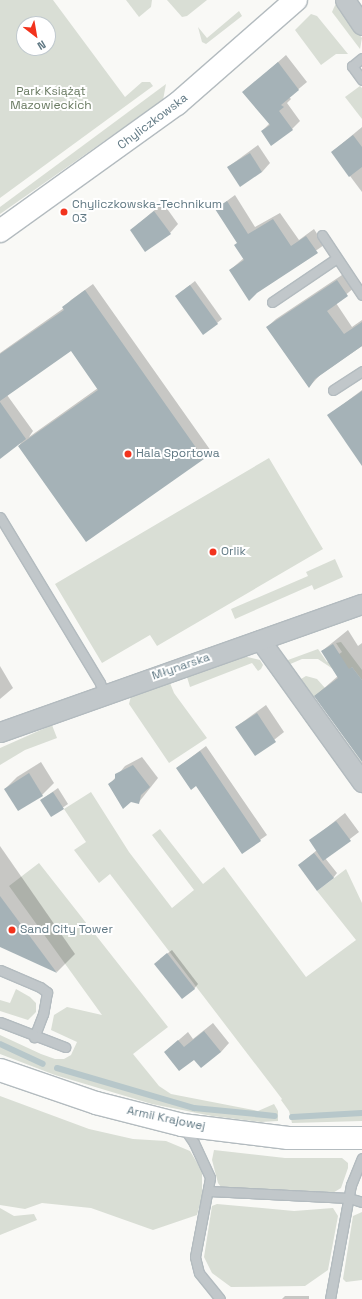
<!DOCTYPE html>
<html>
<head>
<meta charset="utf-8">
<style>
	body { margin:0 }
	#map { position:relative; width:362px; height:1299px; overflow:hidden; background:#f9f9f6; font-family:"Space Grotesk",sans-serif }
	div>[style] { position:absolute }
	.green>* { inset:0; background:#d9ded5 }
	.shadow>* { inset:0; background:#0003 }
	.stream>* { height:6px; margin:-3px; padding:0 3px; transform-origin:3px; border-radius:3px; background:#b7c7ca }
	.building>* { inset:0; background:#a5b2b7 }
	.roads { filter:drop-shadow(1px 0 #b3bbbf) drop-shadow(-1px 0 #b3bbbf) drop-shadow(0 1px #b3bbbf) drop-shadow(0 -1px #b3bbbf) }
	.lane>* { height:9px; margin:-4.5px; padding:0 4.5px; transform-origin:4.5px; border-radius:4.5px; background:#c1c7ca }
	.street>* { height:19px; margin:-9.5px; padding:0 9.5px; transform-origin:9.5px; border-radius:9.5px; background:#c1c7ca }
	.secondary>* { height:22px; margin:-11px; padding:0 11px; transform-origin:11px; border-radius:11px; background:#fff }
	.primary>* { height:22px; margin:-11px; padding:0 11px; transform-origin:11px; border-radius:11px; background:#fff }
	.dots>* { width:11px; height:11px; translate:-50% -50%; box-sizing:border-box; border:2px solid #fff; border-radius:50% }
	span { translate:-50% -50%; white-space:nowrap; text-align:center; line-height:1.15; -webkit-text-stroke:4px #fff; paint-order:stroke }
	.park-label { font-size:12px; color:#697a61 }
	.street-label { font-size:12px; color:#617984 }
	.poi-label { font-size:12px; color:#617984 }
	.left { translate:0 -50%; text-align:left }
	.north { position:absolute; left:16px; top:16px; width:40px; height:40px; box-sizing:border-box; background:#fff; border:1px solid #c0c9ce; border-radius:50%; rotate:149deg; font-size:11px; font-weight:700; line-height:16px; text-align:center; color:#617984 }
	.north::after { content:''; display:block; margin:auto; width:14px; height:18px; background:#f2331d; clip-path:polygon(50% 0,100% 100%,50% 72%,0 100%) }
</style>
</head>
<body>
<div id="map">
	<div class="green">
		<div style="clip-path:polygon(evenodd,0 0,53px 0,125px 97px,142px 82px,150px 82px,153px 86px,0 198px,0 0,24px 24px,48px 24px,48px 48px,24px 48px,24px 24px)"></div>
		<div style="clip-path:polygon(126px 0,152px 0,151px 7px,139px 17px)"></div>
		<div style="clip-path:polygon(167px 0,207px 0,187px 16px,182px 17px)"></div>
		<div style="clip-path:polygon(336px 3px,362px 38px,360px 49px,332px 12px)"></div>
		<div style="clip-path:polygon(239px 11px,242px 16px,206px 44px,202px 42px,198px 27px,207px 38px)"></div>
		<div style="clip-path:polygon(311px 14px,317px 16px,348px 54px,336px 54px,321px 65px,295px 30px)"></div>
		<div style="clip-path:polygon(166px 84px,163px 100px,0 214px,0 207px)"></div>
		<div style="clip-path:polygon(360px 86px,362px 88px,362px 119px,345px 97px)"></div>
		<div style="clip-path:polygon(269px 458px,323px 549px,157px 646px,150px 635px,102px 663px,55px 584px)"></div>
		<div style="clip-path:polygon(335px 559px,343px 577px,314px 590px,312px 585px,235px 619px,231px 609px,308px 576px,306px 572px)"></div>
		<div style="clip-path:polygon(341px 642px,362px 670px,362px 680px,352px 667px,339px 678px,333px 669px,318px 659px,302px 659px,288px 665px,288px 660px,318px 649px,327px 662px,342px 652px,336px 643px)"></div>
		<div style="clip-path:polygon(243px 656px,260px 660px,263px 665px,261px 669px,258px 671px,252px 663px,190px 687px,187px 677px)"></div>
		<div style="clip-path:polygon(306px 676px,317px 679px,325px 688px,313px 698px,362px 762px,362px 774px,296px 682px)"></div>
		<div style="clip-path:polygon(170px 683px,174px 693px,207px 738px,169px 763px,129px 704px,131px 696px)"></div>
		<div style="clip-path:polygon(52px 725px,57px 738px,25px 750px,0 765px,0 748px)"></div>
		<div style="clip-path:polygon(91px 792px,129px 852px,172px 908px,194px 890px,152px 835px,160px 829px,203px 884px,224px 867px,306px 977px,356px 940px,317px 891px,346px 869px,362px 903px,362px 1121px,292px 1123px,289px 1111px,281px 1100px,282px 1099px,110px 874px,99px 883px,74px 850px,86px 842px,64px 809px)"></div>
		<div style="clip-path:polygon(39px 863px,168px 1027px,133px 1054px,159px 1086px,171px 1094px,258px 1111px,274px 1104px,278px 1111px,278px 1121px,261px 1122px,212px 1116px,152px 1104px,55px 1075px,0 1054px,0 1035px,41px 1054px,55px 1059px,64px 1059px,71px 1055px,77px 1042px,51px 1030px,54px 1015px,67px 1007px,102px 1015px,9px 886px)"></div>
		<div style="clip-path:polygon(16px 989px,30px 997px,36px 1003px,36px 1012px,28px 1020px,0 1011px,0 1000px,10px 1003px)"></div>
		<div style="clip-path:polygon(0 1096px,89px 1129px,133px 1139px,166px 1141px,190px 1151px,202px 1171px,202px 1197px,197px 1215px,153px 1230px,91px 1208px,42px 1203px,25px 1209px,0 1205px)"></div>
		<div style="clip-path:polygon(214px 1150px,285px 1158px,342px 1158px,348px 1163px,348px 1168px,341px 1188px,331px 1194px,221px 1187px,218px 1183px,212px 1160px)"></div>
		<div style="clip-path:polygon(217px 1204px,294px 1211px,333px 1208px,338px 1216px,328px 1270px,305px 1286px,231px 1287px,212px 1273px,204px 1257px,212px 1206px)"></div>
		<div style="clip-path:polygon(0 1208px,14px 1216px,34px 1214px,37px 1220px,0 1235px)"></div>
		<div style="clip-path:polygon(362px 1212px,362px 1280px,346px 1282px,343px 1279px,353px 1216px)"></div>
	</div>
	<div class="shadow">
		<div style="clip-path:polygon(286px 55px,307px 82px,289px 97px,291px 99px,287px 103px,300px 121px,292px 129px,262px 131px,270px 123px,244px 92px)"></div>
		<div style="clip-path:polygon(362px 127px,362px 192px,332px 152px)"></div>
		<div style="clip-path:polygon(258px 145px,270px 163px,262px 172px,228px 167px)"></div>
		<div style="clip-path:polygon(235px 195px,255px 227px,280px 213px,299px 240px,314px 229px,324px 245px,258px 291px,230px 270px,244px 258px,238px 243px,216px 209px)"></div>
		<div style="clip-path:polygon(163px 203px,178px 224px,170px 233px,131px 230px)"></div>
		<div style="clip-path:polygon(345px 273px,355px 287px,336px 303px,352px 327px,362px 320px,362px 346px,320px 375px,309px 387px,267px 327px,276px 319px)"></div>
		<div style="clip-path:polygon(195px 281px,222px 319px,217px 323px,176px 296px)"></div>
		<div style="clip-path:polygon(evenodd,93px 284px,211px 451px,203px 458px,19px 446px,22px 441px,0 449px,0 353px,64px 308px,71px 300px,93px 284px,71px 350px,98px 388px,29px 437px,33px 431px,7px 395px,71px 350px)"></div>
		<div style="clip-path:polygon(362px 390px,362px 464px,329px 415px)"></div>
		<div style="clip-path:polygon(348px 630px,358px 646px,362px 643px,362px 760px,315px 696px,338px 676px,322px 651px)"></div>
		<div style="clip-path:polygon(0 666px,13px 688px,0 699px)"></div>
		<div style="clip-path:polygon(266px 705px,284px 732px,255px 755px,236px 727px)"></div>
		<div style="clip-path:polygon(206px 746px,267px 835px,242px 853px,196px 785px,177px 768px)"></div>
		<div style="clip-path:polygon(142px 757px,158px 778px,139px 802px,110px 784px,125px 766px)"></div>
		<div style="clip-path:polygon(41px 762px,54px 783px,42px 795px,5px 789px,17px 777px)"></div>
		<div style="clip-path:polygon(58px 788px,68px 804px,52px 815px,41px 800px)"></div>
		<div style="clip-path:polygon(345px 813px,359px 832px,325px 858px,337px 873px,333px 878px,299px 865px,317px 850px,310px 841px)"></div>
		<div style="clip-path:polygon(0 846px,75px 954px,57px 972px,0 945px)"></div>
		<div style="clip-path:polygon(172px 950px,198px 984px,194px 989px,160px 959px)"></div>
		<div style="clip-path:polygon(213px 1023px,229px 1043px,221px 1052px,194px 1058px,165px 1052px,188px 1032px,193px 1039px)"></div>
		<div style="clip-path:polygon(285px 1296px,309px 1296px,309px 1299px,282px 1299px)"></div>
	</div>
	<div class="stream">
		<div style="left:0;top:1044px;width:47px;rotate:24.9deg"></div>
		<div style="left:57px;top:1068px;width:143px;rotate:16.3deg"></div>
		<div style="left:194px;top:1108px;width:81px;rotate:5.6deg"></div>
		<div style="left:292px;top:1117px;width:70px;rotate:-3.3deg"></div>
	</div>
	<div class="building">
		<div style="clip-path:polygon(278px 62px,299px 90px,281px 105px,284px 107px,279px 111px,293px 130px,271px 146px,261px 131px,270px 125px,242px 92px)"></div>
		<div style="clip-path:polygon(353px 135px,362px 147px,362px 167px,349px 177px,331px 152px)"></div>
		<div style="clip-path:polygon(250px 153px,262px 172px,240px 187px,227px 167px)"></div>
		<div style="clip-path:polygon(227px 201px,248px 234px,273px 219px,291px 246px,306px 236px,318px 253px,257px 293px,249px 301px,229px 270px,244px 260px,234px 245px,237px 243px,215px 209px)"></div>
		<div style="clip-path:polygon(154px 211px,171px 234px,145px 252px,130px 230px)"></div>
		<div style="clip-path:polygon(337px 280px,348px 296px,327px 311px,344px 334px,362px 322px,362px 346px,315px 379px,309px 388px,266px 327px)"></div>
		<div style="clip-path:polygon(190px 285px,218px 324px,203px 335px,175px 296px)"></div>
		<div style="clip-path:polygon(85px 290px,204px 459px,86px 542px,18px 446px,98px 390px,71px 351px,0 401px,0 354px,64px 310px,62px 307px)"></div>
		<div style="clip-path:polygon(362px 391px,362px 466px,327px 415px)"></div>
		<div style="clip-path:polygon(0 402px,26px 439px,0 459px)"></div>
		<div style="clip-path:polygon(333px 644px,349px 669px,352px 667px,362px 680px,362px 762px,314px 696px,338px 678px,321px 651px)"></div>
		<div style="clip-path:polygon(257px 713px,276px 742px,255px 756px,235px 727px)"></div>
		<div style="clip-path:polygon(200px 751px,261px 841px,242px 854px,196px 786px,191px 790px,176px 768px)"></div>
		<div style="clip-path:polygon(133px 765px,150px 787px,141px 795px,139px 804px,131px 802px,123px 809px,108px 784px,115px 779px,115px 774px)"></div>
		<div style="clip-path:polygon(29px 773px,43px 796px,18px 811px,4px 789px)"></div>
		<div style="clip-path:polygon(53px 792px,64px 809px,51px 817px,40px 800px)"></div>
		<div style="clip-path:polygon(336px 821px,351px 841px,323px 861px,309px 840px)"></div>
		<div style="clip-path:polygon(314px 853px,334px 878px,317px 891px,298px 865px)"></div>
		<div style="clip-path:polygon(0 896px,57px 973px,0 947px)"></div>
		<div style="clip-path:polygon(167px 953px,195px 989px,182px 999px,154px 964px)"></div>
		<div style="clip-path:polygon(204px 1031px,221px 1052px,201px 1068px,194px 1060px,179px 1071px,164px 1052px,178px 1040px,184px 1047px)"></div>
	</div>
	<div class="roads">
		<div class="lane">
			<div style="left:362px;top:58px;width:13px;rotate:141deg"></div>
			<div style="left:352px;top:66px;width:17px;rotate:54deg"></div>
			<div style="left:322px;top:235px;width:72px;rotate:56.3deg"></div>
			<div style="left:272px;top:302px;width:78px;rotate:-34.1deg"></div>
			<div style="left:333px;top:390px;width:35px;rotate:-33deg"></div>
			<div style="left:0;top:517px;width:194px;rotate:58.9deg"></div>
			<div style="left:100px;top:683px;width:12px;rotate:70deg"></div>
			<div style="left:0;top:970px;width:43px;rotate:23deg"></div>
			<div style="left:40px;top:987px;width:9px;rotate:36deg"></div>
			<div style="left:47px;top:992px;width:22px;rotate:100deg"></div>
			<div style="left:43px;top:1014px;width:25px;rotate:111deg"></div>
			<div style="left:0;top:1022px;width:70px;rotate:21deg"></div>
			<div style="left:184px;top:1128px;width:18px;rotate:56deg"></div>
			<div style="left:194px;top:1143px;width:38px;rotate:65deg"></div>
			<div style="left:210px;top:1178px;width:80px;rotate:100.8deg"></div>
			<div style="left:195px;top:1257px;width:16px;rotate:76deg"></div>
			<div style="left:199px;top:1273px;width:33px;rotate:51deg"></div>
			<div style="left:209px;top:1191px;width:140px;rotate:2.9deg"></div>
			<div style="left:349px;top:1198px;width:14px;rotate:17deg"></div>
			<div style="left:330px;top:1299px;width:116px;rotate:-79.6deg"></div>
			<div style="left:351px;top:1185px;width:29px;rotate:-68deg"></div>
		</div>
		<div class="street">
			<div style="left:345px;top:0;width:30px;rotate:56deg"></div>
			<div style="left:260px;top:640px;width:175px;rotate:54.3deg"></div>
			<div style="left:0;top:732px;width:384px;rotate:-19.5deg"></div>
		</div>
		<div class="secondary">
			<div style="left:0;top:231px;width:218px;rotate:-35.7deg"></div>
			<div style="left:177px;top:104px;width:158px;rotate:-41.2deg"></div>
		</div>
		<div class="primary">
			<div style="left:0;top:1070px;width:102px;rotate:19deg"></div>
			<div style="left:96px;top:1103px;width:89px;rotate:14.3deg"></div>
			<div style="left:182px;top:1125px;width:107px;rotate:7deg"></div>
			<div style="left:288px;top:1138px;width:74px"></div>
		</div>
	</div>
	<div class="dots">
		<div style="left:64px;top:212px;background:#f2331d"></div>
		<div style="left:128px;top:454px;background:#f2331d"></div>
		<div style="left:213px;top:552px;background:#f2331d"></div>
		<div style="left:12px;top:930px;background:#f2331d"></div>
	</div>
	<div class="park-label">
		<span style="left:51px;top:99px">Park Książąt<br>Mazowieckich</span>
	</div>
	<div class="street-label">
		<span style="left:153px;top:122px;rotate:-37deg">Chyliczkowska</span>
		<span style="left:181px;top:667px;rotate:-19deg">Młynarska</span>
		<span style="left:166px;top:1119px;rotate:12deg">Armii Krajowej</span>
	</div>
	<div class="poi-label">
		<span class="left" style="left:72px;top:212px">Chyliczkowska-Technikum<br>03</span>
		<span class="left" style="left:136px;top:454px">Hala Sportowa</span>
		<span class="left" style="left:221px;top:552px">Orlik</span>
		<span class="left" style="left:20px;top:930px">Sand City Tower</span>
	</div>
	<div class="north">N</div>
</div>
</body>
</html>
